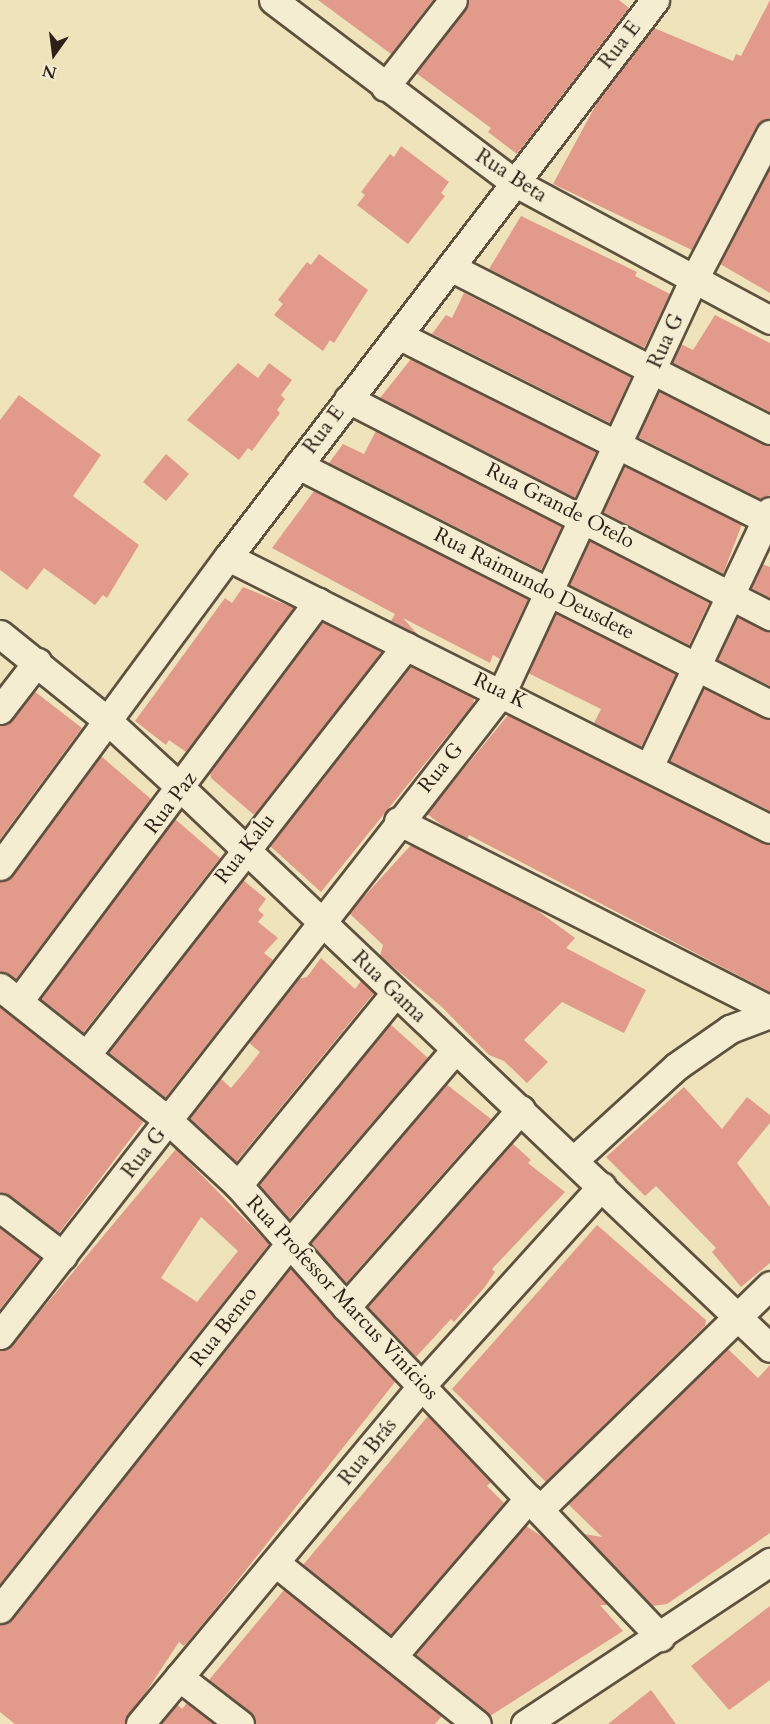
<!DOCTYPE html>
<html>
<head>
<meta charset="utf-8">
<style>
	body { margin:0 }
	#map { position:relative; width:770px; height:1724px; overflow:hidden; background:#eee3ba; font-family:Cardo,serif }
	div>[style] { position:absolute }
	.building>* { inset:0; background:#e29b8a }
	.roads { filter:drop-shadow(2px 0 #5e513f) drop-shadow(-2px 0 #5e513f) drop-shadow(0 2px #5e513f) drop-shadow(0 -2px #5e513f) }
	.minor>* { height:27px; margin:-13.5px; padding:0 13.5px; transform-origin:13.5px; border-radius:13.5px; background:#f4edd2 }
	span { translate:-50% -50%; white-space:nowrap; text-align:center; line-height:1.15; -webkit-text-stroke:4.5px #f4edd2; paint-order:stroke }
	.street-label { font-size:21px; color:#2e2016 }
	.north { position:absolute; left:24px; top:24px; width:60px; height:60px; -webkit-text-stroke:4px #f4edd2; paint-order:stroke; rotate:194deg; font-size:16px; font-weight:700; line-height:24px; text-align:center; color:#2e2016 }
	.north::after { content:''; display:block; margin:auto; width:21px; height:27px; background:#2e2016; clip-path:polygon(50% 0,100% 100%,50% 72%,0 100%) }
</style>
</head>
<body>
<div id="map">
	<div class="building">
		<div style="clip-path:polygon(318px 0,433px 0,391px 54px)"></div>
		<div style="clip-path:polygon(468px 0,619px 0,629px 8px,517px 154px,488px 132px,491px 128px,416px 73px)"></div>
		<div style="clip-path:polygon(770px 0,770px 118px,756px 127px,692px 250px,553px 184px,598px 101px,654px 28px,733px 61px,736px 54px,741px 56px)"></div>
		<div style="clip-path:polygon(401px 146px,449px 182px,441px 193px,445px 196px,408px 244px,357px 205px,365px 195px,361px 192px,390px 154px,394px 157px)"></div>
		<div style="clip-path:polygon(770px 168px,770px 293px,720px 264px)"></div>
		<div style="clip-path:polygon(521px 216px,637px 272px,635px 276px,670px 294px,644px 348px,489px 269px)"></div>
		<div style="clip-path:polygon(319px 254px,368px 290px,334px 343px,330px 340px,323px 351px,274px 315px,283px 304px,278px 300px,307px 262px,311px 265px)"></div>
		<div style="clip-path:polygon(464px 293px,631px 377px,610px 423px,432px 334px,446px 315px,452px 318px)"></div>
		<div style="clip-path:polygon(715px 315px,770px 343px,770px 412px,672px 363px,681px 344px,693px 350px)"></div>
		<div style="clip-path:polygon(411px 359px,596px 452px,575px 498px,380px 398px)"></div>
		<div style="clip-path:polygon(238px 363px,258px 378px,269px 363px,292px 380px,281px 395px,285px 399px,277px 410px,280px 413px,252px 451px,248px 448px,239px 460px,187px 420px)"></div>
		<div style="clip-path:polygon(659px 391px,770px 446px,770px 495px,760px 499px,638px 437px)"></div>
		<div style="clip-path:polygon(19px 395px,101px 455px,73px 496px,139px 545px,107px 598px,103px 595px,95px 605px,44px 568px,27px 590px,0 570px,0 420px)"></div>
		<div style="clip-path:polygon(376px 431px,562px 527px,541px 570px,329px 463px,343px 444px,364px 454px)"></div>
		<div style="clip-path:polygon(166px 454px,189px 474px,166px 501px,143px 482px)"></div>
		<div style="clip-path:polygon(624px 466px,742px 524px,723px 574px,603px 512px)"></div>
		<div style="clip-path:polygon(314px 491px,528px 599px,500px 659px,493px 655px,490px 663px,403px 618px,418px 635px,391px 621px,395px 614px,272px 548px)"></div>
		<div style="clip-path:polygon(590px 541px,709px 603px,689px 645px,569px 585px)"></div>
		<div style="clip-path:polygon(762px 564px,770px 567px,770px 598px,751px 588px)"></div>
		<div style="clip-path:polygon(243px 587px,294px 608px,186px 752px,169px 740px,166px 745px,135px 721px,225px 598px,232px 603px)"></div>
		<div style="clip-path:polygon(556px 613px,676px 674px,641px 747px,594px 723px,601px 709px,528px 673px)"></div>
		<div style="clip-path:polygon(737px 617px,770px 632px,770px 686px,717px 660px)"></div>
		<div style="clip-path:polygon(323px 622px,382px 652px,254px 815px,211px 778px,210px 772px)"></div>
		<div style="clip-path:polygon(410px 666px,474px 698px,473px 704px,321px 892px,270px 846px)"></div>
		<div style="clip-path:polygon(704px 688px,770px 720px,770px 811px,669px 761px)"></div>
		<div style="clip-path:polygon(34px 691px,82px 728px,0 839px,0 725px,12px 720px)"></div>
		<div style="clip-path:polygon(508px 715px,770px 845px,770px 992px,469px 835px,467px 839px,443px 826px,427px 814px)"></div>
		<div style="clip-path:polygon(101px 756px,151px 799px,16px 979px,0 972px,0 881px,13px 875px)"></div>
		<div style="clip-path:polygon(175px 819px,220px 858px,83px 1033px,40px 999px)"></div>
		<div style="clip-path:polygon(411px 845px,534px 908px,575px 938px,566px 948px,646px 990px,624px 1033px,562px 1002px,524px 1040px,548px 1062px,527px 1083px,504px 1061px,489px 1055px,442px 1007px,380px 956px,383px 945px,349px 913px)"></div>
		<div style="clip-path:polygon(243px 880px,266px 899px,258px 910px,264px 915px,258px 922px,278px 938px,264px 953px,273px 960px,165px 1098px,108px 1053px)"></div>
		<div style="clip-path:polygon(321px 958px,355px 989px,361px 981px,374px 993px,236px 1162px,189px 1118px,220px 1078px,231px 1088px,246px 1070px,260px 1052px,248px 1042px,298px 979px,307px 977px)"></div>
		<div style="clip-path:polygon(0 1007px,144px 1121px,59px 1233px,0 1193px)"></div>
		<div style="clip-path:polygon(390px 1024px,428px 1058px,289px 1219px,259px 1185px)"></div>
		<div style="clip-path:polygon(446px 1084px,491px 1119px,346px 1283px,311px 1243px)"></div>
		<div style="clip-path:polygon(684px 1087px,722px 1129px,747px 1097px,770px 1115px,770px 1123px,737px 1163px,770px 1207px,770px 1263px,741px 1287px,712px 1252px,716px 1248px,656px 1186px,645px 1196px,606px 1157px)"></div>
		<div style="clip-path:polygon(512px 1143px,531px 1160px,528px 1163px,565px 1192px,492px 1269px,495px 1272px,484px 1288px,454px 1322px,451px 1319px,416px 1357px,367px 1307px)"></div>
		<div style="clip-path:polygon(evenodd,176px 1149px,269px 1244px,0 1584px,0 1350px,12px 1345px,176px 1149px,201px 1217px,238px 1251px,197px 1302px,161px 1278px,201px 1217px)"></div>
		<div style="clip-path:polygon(597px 1225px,706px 1320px,705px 1326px,546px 1482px,452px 1389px)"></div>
		<div style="clip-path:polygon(0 1228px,40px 1258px,0 1309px)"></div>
		<div style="clip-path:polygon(290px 1268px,395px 1382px,211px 1614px,184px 1646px,179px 1642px,125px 1724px,15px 1724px,0 1712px,0 1624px,12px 1619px)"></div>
		<div style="clip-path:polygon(727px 1348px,758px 1378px,770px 1365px,770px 1533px,667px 1604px,652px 1606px,584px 1534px,602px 1537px,568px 1504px)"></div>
		<div style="clip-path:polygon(428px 1416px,491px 1482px,487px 1486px,504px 1503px,391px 1635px,303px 1565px)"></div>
		<div style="clip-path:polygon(526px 1526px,543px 1537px,608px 1605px,600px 1605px,623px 1631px,490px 1716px,415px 1654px)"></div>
		<div style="clip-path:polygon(284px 1590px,442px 1716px,435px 1724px,255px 1724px,250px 1712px,209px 1680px)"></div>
		<div style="clip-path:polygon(770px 1606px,770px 1680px,729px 1710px,691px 1666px)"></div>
		<div style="clip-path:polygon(651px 1690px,676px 1724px,608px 1724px)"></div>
		<div style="clip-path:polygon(187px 1703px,214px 1724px,160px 1724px,177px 1704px,182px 1709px)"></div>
	</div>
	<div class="roads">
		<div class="minor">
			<div style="left:273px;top:0;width:302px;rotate:37.1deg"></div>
			<div style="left:514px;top:182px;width:291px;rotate:28.3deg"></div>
			<div style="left:385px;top:87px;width:110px;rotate:-52deg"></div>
			<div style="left:450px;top:267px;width:359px;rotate:27deg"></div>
			<div style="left:400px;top:336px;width:414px;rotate:26.6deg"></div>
			<div style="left:348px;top:399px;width:475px;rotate:27.2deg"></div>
			<div style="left:298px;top:465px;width:529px;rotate:26.86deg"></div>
			<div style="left:228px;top:557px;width:606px;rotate:26.65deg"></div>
			<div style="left:0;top:634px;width:139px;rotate:38.9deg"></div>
			<div style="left:108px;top:721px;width:100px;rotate:42.6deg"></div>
			<div style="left:182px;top:789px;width:811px;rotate:43.55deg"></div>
			<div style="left:0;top:710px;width:61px;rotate:-52.4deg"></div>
			<div style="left:649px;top:767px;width:283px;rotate:-64.7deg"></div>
			<div style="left:398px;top:821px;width:417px;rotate:26.9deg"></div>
			<div style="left:0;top:866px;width:384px;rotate:-53.6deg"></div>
			<div style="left:228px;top:557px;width:702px;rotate:-52.53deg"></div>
			<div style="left:0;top:987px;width:216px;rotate:38.4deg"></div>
			<div style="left:169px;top:1121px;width:94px;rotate:42.8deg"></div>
			<div style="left:238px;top:1185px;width:163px;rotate:48.5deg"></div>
			<div style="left:346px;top:1307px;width:456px;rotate:46.4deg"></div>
			<div style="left:19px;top:1001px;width:499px;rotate:-53.2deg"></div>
			<div style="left:87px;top:1054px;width:518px;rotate:-51.98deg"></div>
			<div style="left:575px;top:1159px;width:138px;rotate:-42.4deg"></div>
			<div style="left:677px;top:1066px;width:65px;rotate:-34.9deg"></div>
			<div style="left:730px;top:1029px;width:43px;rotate:-20.6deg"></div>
			<div style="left:238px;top:1185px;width:248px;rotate:-50.7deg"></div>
			<div style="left:0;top:1208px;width:79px;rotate:37.3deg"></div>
			<div style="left:346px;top:1307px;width:264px;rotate:-48.5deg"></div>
			<div style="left:0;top:1335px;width:816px;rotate:-52.02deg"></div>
			<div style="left:502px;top:692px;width:453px;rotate:-65.1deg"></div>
			<div style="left:693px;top:281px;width:166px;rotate:-62.4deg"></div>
			<div style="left:540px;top:1509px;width:321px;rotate:-44.2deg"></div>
			<div style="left:277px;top:1564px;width:256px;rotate:38.7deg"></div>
			<div style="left:0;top:1609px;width:467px;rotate:-51.6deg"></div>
			<div style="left:290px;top:1243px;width:254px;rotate:-49.5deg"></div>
			<div style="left:393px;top:1656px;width:208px;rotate:-49.3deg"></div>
			<div style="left:179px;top:1677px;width:77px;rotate:37.6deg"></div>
			<div style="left:140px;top:1724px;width:441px;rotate:-50.2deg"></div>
			<div style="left:422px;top:1385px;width:268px;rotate:-47.9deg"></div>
			<div style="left:525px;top:1724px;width:294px;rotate:-33.5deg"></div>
		</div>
	</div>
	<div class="street-label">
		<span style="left:620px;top:45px;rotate:-52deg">Rua E</span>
		<span style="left:511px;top:176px;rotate:33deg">Rua Beta</span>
		<span style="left:666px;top:341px;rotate:-65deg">Rua G</span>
		<span style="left:324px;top:430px;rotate:-53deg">Rua E</span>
		<span style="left:560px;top:506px;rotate:27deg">Rua Grande Otelo</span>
		<span style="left:534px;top:584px;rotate:27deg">Rua Raimundo Deusdete</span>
		<span style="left:500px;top:691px;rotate:26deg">Rua K</span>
		<span style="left:441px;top:768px;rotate:-51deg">Rua G</span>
		<span style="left:171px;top:803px;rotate:-53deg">Rua Paz</span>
		<span style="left:245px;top:849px;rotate:-52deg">Rua Kalu</span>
		<span style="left:389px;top:987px;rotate:44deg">Rua Gama</span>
		<span style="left:144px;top:1153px;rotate:-52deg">Rua G</span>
		<span style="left:342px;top:1298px;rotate:47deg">Rua Professor Marcus Vinícios</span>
		<span style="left:224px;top:1327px;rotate:-52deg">Rua Bento</span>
		<span style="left:368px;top:1452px;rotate:-51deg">Rua Brás</span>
	</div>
	<div class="north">N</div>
</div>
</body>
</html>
